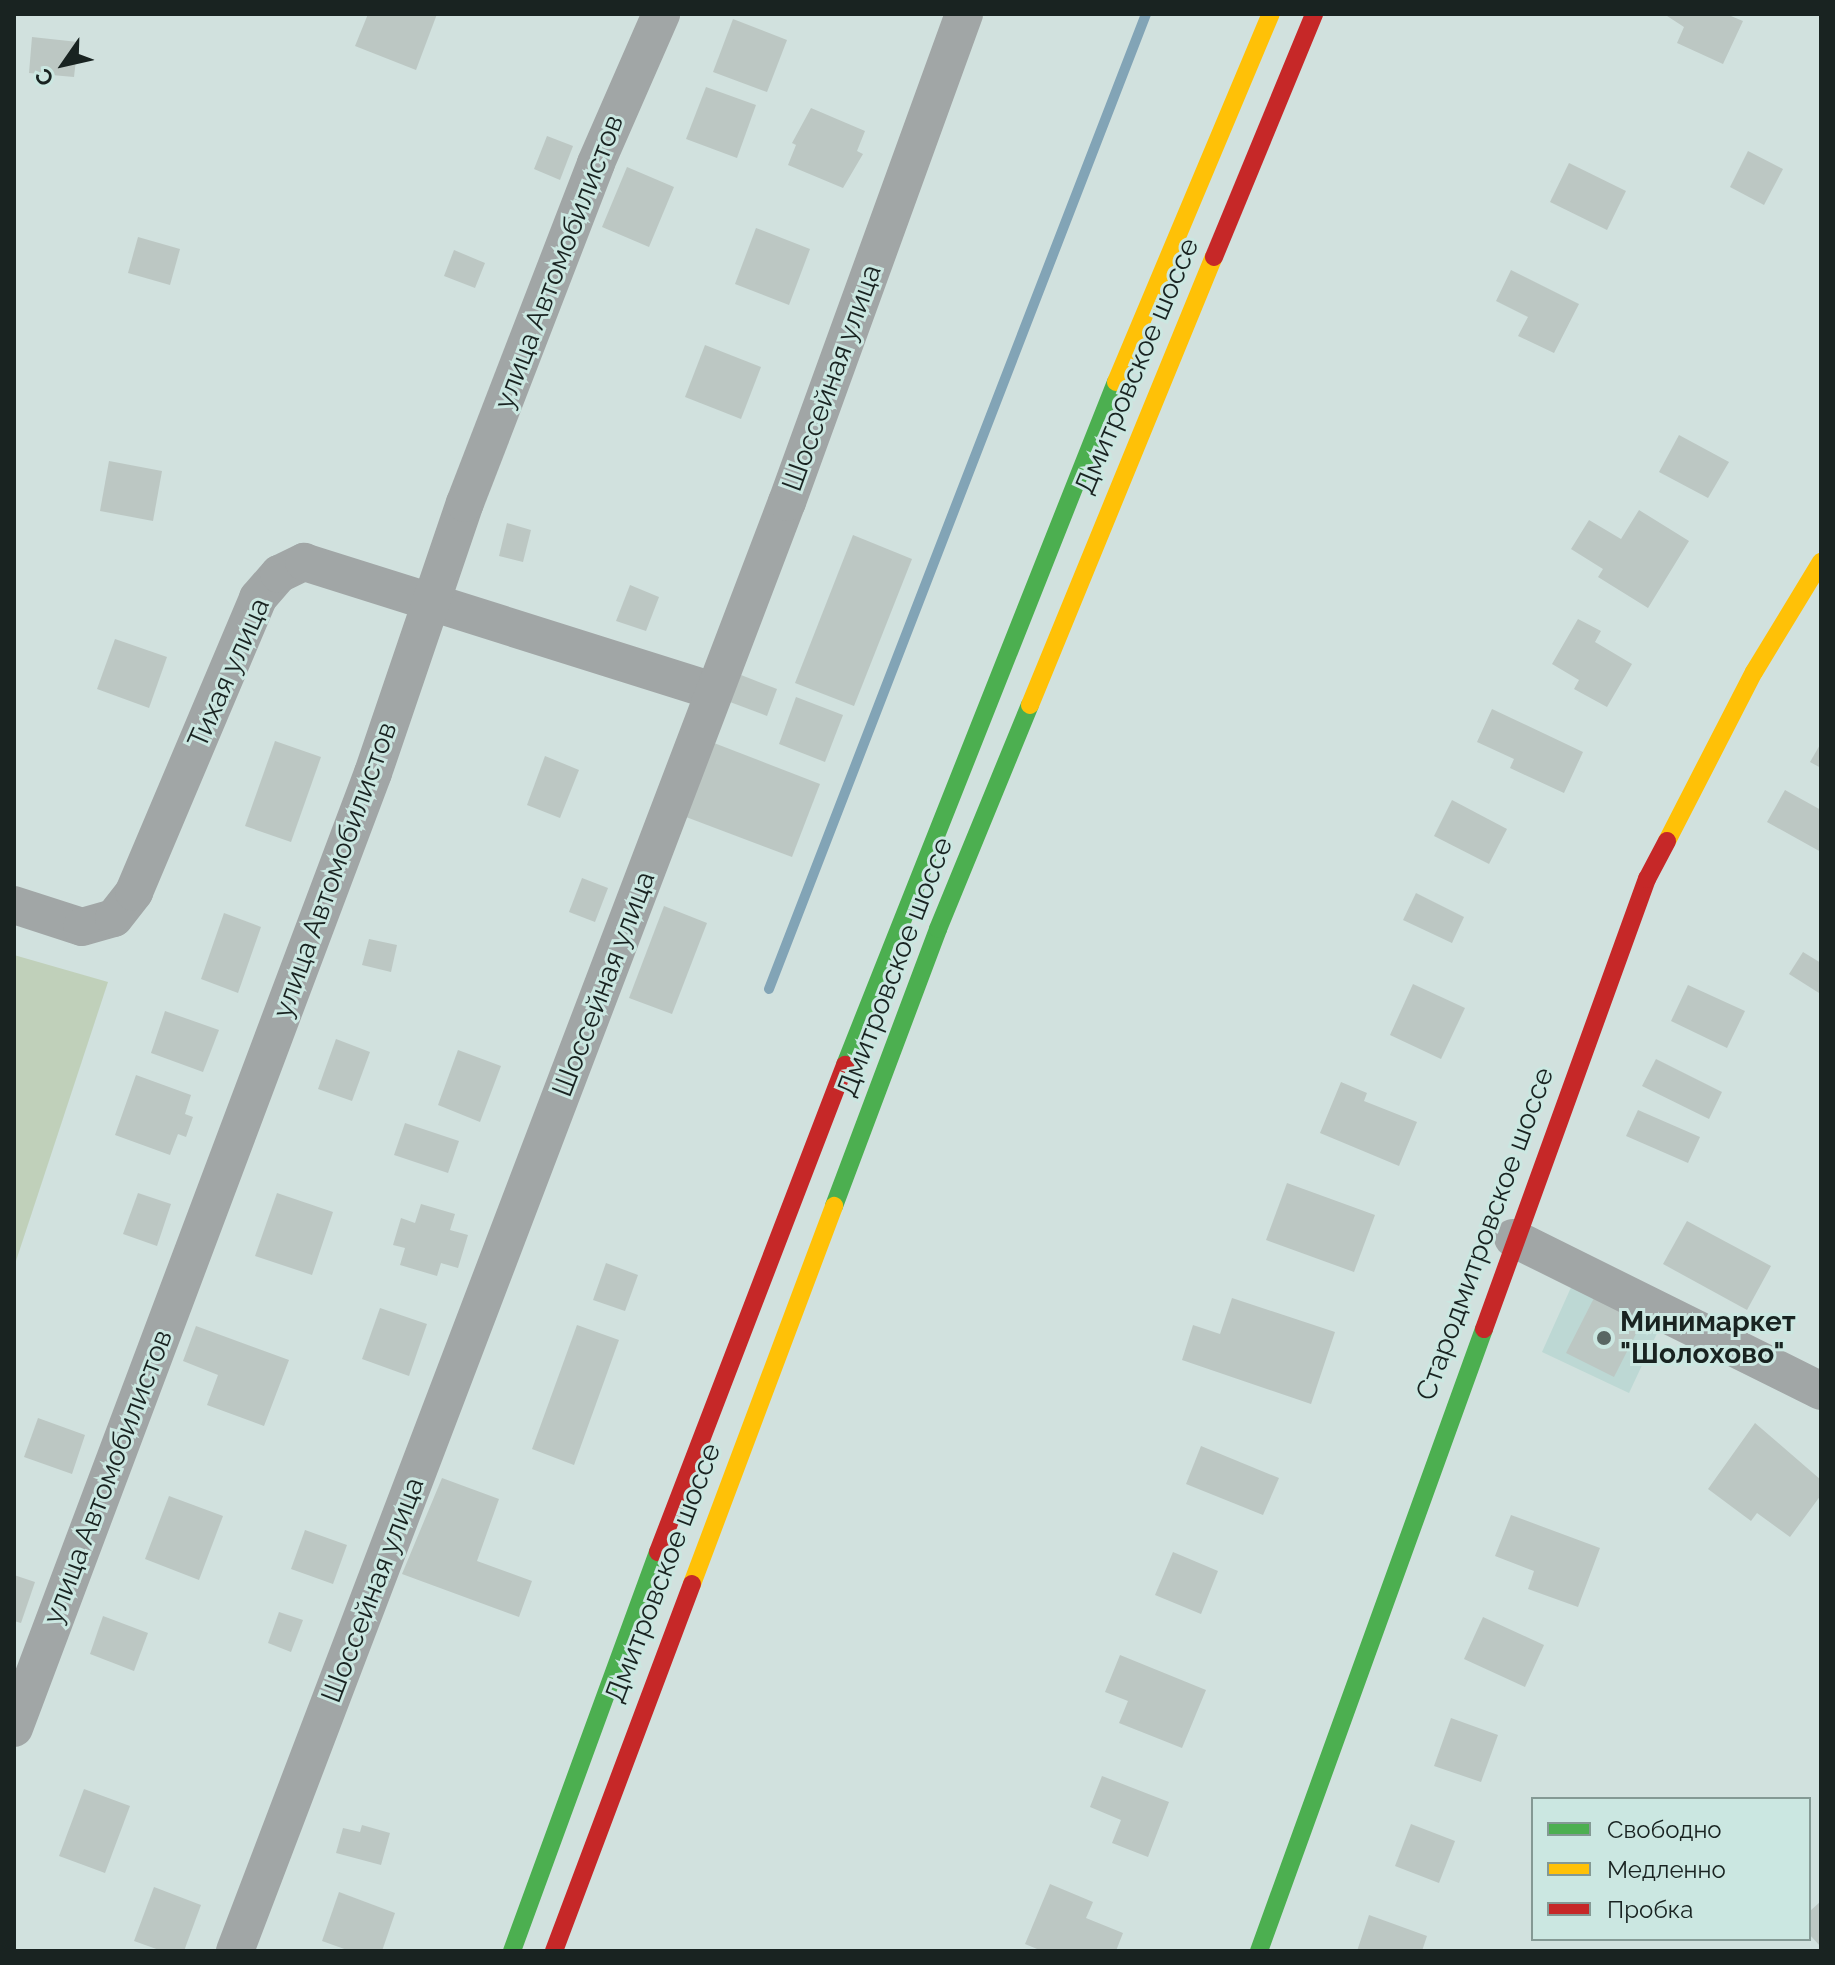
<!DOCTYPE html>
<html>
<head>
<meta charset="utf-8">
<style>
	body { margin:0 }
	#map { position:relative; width:1835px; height:1965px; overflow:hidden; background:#d1e1de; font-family:Raleway,sans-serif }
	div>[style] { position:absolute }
	.built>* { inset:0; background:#bdd8d4 }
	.green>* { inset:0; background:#c0d0ba }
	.stream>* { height:10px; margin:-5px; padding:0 5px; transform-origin:5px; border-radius:5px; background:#82a4b6 }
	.building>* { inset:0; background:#bcc7c3 }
	.street>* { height:38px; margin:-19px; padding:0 19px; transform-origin:19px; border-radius:19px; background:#a1a6a6 }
	.fast>* { height:18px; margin:-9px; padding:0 9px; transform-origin:9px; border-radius:9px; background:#4caf50 }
	.slow>* { height:18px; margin:-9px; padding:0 9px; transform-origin:9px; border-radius:9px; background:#ffc107 }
	.jam>* { height:18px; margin:-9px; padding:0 9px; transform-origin:9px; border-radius:9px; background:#c62828 }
	.dots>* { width:22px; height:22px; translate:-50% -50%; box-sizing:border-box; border:4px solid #cbe7e1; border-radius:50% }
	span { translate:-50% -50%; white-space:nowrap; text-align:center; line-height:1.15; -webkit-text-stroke:6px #cbe7e1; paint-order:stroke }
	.street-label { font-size:28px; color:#192321 }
	.poi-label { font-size:28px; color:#192321; font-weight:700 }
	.left { translate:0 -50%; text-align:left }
	.frame { position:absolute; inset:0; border:16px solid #192321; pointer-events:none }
	.legend { position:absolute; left:1531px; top:1797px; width:280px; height:144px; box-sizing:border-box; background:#cbe7e1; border:2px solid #849994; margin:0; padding:10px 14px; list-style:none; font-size:24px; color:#192321 }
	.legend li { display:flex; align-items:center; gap:16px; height:40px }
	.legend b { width:40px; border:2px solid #849994 }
	.north { position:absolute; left:24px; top:24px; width:80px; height:80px; -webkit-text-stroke:6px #cbe7e1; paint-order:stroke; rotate:236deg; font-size:22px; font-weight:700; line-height:32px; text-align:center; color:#192321 }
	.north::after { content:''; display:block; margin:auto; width:28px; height:36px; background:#192321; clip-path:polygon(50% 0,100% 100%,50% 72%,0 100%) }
</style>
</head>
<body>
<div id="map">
	<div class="built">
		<div style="clip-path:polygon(1573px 1283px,1660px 1327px,1629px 1393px,1542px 1352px)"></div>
	</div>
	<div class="green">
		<div style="clip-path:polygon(14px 955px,108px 982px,14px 1267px)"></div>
	</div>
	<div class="stream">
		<div style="left:769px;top:989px;width:1045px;rotate:-68.86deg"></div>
	</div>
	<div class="building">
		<div style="clip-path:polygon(368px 14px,437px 14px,416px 70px,355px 46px)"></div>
		<div style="clip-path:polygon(1664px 14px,1726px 14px,1743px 21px,1723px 64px,1677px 43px,1684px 27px)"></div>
		<div style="clip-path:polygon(733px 19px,787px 40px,767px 92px,713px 72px)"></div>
		<div style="clip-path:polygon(32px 37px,78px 42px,74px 77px,29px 73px)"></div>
		<div style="clip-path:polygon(706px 87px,756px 105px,737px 158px,686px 139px)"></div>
		<div style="clip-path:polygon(811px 108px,865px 131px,857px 151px,863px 154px,843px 188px,788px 165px,796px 145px,792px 143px)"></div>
		<div style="clip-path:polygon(547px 136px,573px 146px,560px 180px,534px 169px)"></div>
		<div style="clip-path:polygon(1748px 151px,1783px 169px,1764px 205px,1730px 187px)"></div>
		<div style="clip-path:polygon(1569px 163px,1626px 191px,1607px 230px,1550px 202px)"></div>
		<div style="clip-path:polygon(627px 167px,674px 187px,649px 247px,602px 227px)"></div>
		<div style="clip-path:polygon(756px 228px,810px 249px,789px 305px,735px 284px)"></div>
		<div style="clip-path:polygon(138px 237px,180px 249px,170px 285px,128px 273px)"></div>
		<div style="clip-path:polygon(454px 250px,485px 263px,475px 288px,444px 276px)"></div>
		<div style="clip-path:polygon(1511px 270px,1579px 304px,1554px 353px,1518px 336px,1528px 317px,1496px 301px)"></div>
		<div style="clip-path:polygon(705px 345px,761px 367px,741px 419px,685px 397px)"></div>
		<div style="clip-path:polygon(1679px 435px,1729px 462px,1708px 498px,1659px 472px)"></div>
		<div style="clip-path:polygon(109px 461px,162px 471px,153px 521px,100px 511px)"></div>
		<div style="clip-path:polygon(1639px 510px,1689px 541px,1648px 608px,1598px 577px,1603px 569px,1571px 549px,1589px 520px,1621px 539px)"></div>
		<div style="clip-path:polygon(507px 523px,531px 530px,523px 562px,499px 556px)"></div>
		<div style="clip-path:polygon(853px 535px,912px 559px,854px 706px,795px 683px)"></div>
		<div style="clip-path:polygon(630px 585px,659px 597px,646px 631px,616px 621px)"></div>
		<div style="clip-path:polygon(1578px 619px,1601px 631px,1595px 642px,1632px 664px,1607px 707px,1574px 689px,1579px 680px,1552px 664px)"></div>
		<div style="clip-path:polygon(115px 639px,167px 657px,149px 708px,97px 689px)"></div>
		<div style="clip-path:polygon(741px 675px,777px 689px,767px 716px,730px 702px)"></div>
		<div style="clip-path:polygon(796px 697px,843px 715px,825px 762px,779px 744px)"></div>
		<div style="clip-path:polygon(1492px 709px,1583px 752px,1564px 793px,1510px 768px,1514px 759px,1477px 742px)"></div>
		<div style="clip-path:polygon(275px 741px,321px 757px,291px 842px,245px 826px)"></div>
		<div style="clip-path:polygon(714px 743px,820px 784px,792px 857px,686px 817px)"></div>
		<div style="clip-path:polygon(1821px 743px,1821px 768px,1810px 762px)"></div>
		<div style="clip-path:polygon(545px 756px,579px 770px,560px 818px,527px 805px)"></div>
		<div style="clip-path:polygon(1785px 790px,1821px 810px,1821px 852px,1767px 822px)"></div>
		<div style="clip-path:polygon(1452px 800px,1507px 829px,1489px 864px,1434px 836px)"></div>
		<div style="clip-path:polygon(582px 878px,608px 888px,595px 922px,569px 912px)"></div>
		<div style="clip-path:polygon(1416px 893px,1464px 917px,1452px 943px,1403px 920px)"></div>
		<div style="clip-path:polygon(664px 906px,707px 923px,672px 1014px,629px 998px)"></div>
		<div style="clip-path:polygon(224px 913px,261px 927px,238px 993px,201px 979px)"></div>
		<div style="clip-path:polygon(369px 939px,397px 945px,391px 972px,362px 965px)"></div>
		<div style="clip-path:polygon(1803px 952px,1821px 963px,1819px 993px,1789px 974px)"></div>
		<div style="clip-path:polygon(1413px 984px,1465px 1008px,1441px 1059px,1390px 1035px)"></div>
		<div style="clip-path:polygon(1688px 985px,1745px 1011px,1727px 1048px,1671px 1021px)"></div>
		<div style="clip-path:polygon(165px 1011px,219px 1030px,203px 1072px,151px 1053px)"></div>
		<div style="clip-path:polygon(336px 1039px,370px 1052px,352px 1101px,318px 1089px)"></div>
		<div style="clip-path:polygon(458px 1050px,501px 1066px,480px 1122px,438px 1105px)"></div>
		<div style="clip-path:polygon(1656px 1059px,1722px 1092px,1709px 1119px,1642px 1086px)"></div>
		<div style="clip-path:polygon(136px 1075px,191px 1095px,185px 1114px,193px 1117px,186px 1137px,178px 1134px,170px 1155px,115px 1135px)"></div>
		<div style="clip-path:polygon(1341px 1082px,1367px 1093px,1364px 1101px,1417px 1122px,1399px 1166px,1320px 1133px)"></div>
		<div style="clip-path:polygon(1638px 1110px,1700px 1137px,1688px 1163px,1626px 1136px)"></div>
		<div style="clip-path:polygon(405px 1123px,459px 1141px,448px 1173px,394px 1155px)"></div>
		<div style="clip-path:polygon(1287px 1183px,1375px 1215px,1354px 1272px,1266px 1240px)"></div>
		<div style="clip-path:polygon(138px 1193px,171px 1204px,157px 1246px,123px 1234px)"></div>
		<div style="clip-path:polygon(277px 1193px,333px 1212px,312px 1275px,255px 1256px)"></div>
		<div style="clip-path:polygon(421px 1204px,455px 1214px,450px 1230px,468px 1235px,458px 1268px,441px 1263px,437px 1276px,400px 1265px,405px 1248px,393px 1245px,401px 1218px,415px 1223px)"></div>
		<div style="clip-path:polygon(1687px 1221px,1771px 1266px,1747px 1310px,1663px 1264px)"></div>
		<div style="clip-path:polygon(606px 1263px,638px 1275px,625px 1311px,593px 1300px)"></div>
		<div style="clip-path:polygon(1232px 1298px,1335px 1332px,1311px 1404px,1182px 1360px,1193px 1325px,1220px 1334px)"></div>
		<div style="clip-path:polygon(1594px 1298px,1642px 1322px,1614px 1377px,1566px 1353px)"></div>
		<div style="clip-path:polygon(380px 1308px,427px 1324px,409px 1376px,362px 1359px)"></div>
		<div style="clip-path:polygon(577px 1325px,619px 1340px,574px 1465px,532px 1449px)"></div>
		<div style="clip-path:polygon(196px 1326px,289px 1360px,264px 1426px,207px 1405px,218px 1375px,183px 1361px)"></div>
		<div style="clip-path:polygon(38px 1418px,85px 1435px,72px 1474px,24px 1457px)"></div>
		<div style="clip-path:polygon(1755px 1423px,1821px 1480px,1821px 1495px,1790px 1537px,1757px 1513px,1751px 1521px,1708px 1489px)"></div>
		<div style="clip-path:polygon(1201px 1446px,1279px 1478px,1263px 1515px,1186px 1484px)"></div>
		<div style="clip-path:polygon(442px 1478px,499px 1499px,477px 1561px,532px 1581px,519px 1617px,402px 1574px)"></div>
		<div style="clip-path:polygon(169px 1496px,223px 1516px,199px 1580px,145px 1559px)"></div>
		<div style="clip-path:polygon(1511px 1515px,1600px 1548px,1578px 1607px,1528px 1589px,1534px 1571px,1495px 1556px)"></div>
		<div style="clip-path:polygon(305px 1530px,347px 1545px,333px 1584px,291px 1569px)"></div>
		<div style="clip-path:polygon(1173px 1552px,1218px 1571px,1201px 1614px,1155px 1595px)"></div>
		<div style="clip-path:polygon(14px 1575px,35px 1582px,21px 1623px,14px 1621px)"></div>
		<div style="clip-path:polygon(279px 1612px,303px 1620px,291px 1652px,268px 1643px)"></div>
		<div style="clip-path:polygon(103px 1616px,148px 1633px,134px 1671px,90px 1654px)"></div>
		<div style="clip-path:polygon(1483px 1617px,1544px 1645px,1525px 1687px,1464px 1659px)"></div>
		<div style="clip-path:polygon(1120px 1655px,1206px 1690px,1182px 1748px,1119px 1723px,1128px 1701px,1105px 1692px)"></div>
		<div style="clip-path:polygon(1451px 1718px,1498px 1735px,1481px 1782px,1434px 1766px)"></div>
		<div style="clip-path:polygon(1102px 1776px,1169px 1802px,1148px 1857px,1112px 1843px,1121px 1820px,1090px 1807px)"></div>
		<div style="clip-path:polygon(84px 1789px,130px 1806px,105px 1873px,59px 1856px)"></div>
		<div style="clip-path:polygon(1411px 1824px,1455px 1841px,1439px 1883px,1395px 1866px)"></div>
		<div style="clip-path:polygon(362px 1825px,390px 1833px,381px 1865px,336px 1853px,343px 1828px,360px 1832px)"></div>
		<div style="clip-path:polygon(1050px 1884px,1093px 1902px,1086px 1918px,1123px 1933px,1116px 1951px,1042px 1951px,1025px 1944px)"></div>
		<div style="clip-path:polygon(154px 1887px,201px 1905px,184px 1951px,162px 1951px,134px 1941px)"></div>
		<div style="clip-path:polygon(339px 1892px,395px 1913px,382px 1951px,350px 1951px,322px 1941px)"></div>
		<div style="clip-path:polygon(1821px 1901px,1821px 1947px,1809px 1934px,1809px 1912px)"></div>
		<div style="clip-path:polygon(1369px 1915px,1427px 1936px,1422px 1951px,1357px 1951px)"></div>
	</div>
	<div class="street">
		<div style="left:14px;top:905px;width:71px;rotate:17.9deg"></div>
		<div style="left:82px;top:927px;width:33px;rotate:-16deg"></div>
		<div style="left:114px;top:918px;width:33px;rotate:-52deg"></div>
		<div style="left:134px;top:892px;width:319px;rotate:-67.1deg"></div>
		<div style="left:258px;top:598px;width:32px;rotate:-49deg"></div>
		<div style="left:279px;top:574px;width:28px;rotate:-26deg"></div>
		<div style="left:304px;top:562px;width:429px;rotate:17.5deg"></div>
		<div style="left:1513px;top:1238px;width:344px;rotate:26.4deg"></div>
		<div style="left:14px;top:1728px;width:1020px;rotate:-69.4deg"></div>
		<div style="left:373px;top:773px;width:285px;rotate:-71.2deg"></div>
		<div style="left:465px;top:503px;width:364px;rotate:-68.9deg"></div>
		<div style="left:596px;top:163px;width:163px;rotate:-66.4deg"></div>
		<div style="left:235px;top:1951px;width:1551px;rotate:-69.15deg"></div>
		<div style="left:787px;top:502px;width:519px;rotate:-70.06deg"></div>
	</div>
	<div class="fast">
		<div style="left:845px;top:1065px;width:735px;rotate:-68.36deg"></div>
		<div style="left:834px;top:1206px;width:296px;rotate:-69.4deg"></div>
		<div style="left:938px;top:929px;width:242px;rotate:-67.7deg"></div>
		<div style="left:512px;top:1951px;width:425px;rotate:-69.9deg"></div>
		<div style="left:1259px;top:1951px;width:661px;rotate:-70.11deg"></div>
	</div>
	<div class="slow">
		<div style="left:1116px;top:382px;width:399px;rotate:-67.2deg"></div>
		<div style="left:1030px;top:705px;width:484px;rotate:-67.7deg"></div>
		<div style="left:1667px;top:841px;width:190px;rotate:-62.8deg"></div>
		<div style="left:1754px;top:672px;width:129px;rotate:-58.7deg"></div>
		<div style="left:692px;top:1584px;width:404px;rotate:-69.4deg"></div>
	</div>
	<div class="jam">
		<div style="left:1214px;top:257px;width:263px;rotate:-67.6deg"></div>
		<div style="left:1484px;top:1329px;width:479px;rotate:-70.1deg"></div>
		<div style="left:1647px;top:879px;width:43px;rotate:-62.2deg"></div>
		<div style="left:658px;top:1552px;width:522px;rotate:-68.99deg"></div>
		<div style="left:554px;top:1951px;width:392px;rotate:-69.4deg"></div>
	</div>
	<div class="dots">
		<div style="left:1604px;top:1338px;background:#596663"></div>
	</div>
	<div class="street-label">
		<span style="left:559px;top:262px;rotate:-69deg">улица Автомобилистов</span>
		<span style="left:1137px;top:366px;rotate:-67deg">Дмитровское шоссе</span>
		<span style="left:832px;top:378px;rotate:-70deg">Шоссейная улица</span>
		<span style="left:229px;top:673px;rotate:-66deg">Тихая улица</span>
		<span style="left:335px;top:870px;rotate:-70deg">улица Автомобилистов</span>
		<span style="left:895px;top:967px;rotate:-69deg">Дмитровское шоссе</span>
		<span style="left:604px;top:984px;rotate:-69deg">Шоссейная улица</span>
		<span style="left:1485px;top:1234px;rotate:-70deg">Стародмитровское шоссе</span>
		<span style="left:108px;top:1477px;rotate:-69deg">улица Автомобилистов</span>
		<span style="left:663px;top:1573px;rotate:-69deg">Дмитровское шоссе</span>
		<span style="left:373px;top:1590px;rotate:-69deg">Шоссейная улица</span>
	</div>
	<div class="poi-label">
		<span class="left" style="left:1620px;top:1338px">Минимаркет<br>"Шолохово"</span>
	</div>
	<div class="frame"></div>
	<ul class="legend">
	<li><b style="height:10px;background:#4caf50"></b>Свободно</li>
	<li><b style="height:10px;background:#ffc107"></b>Медленно</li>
	<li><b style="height:10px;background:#c62828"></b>Пробка</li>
	</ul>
	<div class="north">С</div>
</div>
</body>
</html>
